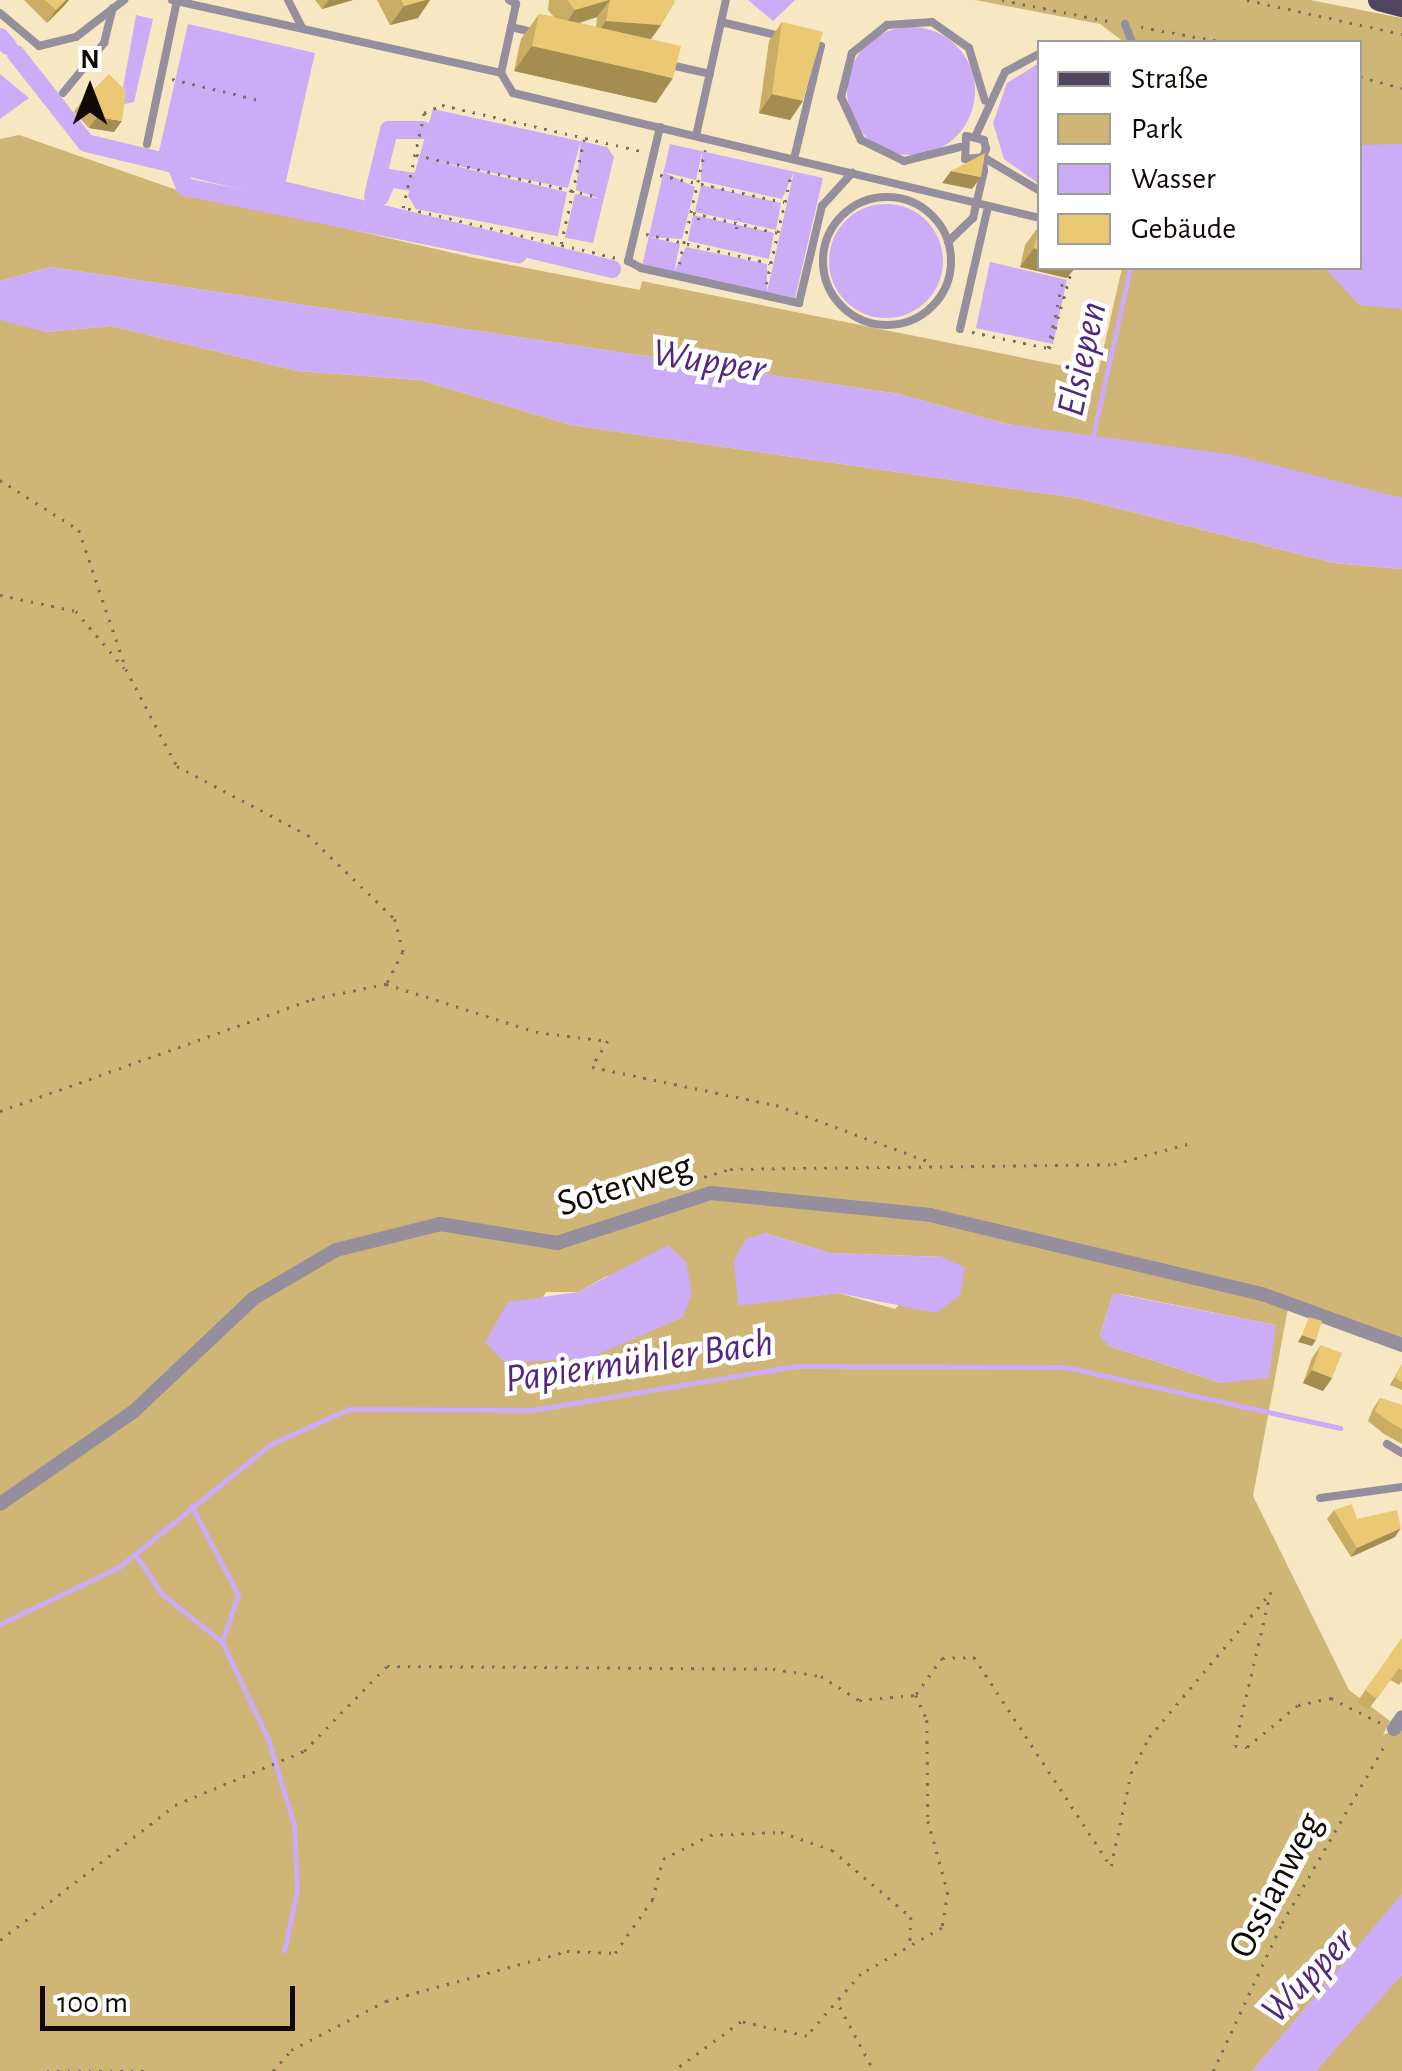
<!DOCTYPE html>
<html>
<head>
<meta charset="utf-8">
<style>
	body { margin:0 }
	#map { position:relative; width:1402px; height:2071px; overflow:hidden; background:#f7e7c3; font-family:"Alegreya Sans",sans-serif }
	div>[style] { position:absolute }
	.green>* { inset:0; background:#cfb576 }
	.water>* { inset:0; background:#ccabf7 }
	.round { border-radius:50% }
	.pier>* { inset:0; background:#f7e7c3 }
	.stream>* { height:5px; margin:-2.5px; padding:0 2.5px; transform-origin:2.5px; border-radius:2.5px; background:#ccabf7 }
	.canal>* { height:18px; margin:-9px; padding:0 9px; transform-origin:9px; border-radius:9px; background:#ccabf7 }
	.path>* { height:2.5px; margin-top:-1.25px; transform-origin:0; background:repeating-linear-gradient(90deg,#796f5a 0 2.5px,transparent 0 10.5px) }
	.service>* { height:8px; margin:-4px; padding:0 4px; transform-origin:4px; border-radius:4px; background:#948e9d }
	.service>.ring { margin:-4px; padding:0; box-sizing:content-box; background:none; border:8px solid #948e9d; border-radius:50% }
	.minor>* { height:14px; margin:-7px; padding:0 7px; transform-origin:7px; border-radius:7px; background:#948e9d }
	.primary>* { height:22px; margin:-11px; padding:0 11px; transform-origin:11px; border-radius:11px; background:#50455e }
	.wall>* { inset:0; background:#caad64 }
	.shaded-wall>* { inset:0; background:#a48d51 }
	.building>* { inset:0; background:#ebc974 }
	span { translate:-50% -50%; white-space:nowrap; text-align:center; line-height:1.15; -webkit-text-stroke:9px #fff; paint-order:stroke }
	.street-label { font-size:38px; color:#100a02 }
	.water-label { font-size:40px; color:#53277e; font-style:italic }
	.legend { position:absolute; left:1037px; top:40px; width:325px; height:230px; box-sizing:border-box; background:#fff; border:2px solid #9f9d9a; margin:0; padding:12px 18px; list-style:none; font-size:30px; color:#100a02 }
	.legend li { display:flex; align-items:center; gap:20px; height:50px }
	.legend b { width:50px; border:2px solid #9f9d9a }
	.north { position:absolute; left:40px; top:40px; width:100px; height:100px; -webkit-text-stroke:8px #fff; paint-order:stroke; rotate:0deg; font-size:28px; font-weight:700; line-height:40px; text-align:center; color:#100a02 }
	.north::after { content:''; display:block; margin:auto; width:35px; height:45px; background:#100a02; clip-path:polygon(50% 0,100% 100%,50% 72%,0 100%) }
	.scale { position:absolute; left:40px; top:1986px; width:255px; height:45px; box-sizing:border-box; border:5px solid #100a02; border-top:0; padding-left:12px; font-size:30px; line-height:35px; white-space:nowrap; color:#100a02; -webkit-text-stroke:8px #fff; paint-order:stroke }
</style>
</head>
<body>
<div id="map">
	<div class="green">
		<div style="clip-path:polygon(975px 0,1310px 0,1402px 18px,1402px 498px,1007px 424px,899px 394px,51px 267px,0 281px,0 139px,19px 135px,174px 189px,475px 258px,640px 290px,642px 281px,1098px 373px,1122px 268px,1360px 268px,1360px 42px,1124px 42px,1100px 24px)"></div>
		<div style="clip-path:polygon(evenodd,8px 318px,46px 332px,111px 326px,297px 371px,420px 380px,571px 425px,1077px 498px,1334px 563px,1402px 569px,1402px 1345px,1289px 1303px,1253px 1496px,1349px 1690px,1390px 1721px,1383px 1735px,1402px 1727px,1402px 1895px,1252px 2071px,0 2071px,0 320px,8px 318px,765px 1233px,830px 1253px,943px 1257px,895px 1309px,838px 1293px,739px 1305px,765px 1233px,8px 318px,607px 1276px,683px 1317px,590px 1357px,505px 1363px,546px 1292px,578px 1292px,607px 1276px,8px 318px,1113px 1294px,1121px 1294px,1276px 1325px,1221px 1383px,1109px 1346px,1100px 1335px,1113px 1294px)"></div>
		<div style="clip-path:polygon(1402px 1975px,1402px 2071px,1316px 2071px,1384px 1992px)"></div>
	</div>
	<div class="water">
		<div style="clip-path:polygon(748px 0,795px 0,773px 21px)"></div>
		<div style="clip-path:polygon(136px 15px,153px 19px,134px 102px,120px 105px)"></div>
		<div style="clip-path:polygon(188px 24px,315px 53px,285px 185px,158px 156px)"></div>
		<div class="round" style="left:847px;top:27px;width:128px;height:128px"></div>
		<div style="clip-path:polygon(1039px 63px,1039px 184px,1004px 159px,993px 123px,1007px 83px)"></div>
		<div style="clip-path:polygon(0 74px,29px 98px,0 119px)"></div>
		<div style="clip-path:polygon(433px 109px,607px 147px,614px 157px,593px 243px,416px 209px,408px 196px)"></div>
		<div style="clip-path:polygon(670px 144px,823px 178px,795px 298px,642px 266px)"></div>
		<div style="clip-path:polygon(1402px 144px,1402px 309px,1359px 305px,1325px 268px,1360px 268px,1360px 145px)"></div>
		<div class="round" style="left:829px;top:204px;width:114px;height:114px"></div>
		<div style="clip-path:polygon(990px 262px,1067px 280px,1053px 344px,976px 328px)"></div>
		<div style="clip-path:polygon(51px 267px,899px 394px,1007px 424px,1235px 455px,1402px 498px,1402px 569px,1334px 563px,1077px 498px,571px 425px,420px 380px,297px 371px,111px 326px,46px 332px,0 320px,0 281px)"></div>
		<div style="clip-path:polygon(765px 1233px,830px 1253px,943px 1257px,965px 1268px,960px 1296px,936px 1313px,838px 1293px,738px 1306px,734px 1260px,746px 1239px)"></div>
		<div style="clip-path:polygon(668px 1245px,686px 1262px,692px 1293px,683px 1317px,590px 1358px,505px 1363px,485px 1342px,508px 1302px,578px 1292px)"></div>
		<div style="clip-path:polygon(1113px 1293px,1276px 1325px,1269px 1378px,1221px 1383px,1109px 1346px,1100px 1336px)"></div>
		<div style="clip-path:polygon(1402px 1894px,1402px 1975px,1316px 2071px,1252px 2071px)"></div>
	</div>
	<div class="pier">
		<div style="clip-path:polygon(581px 140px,576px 190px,600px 199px,575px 194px,564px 242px,557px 240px,567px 192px,424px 159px,568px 188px)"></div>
		<div style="clip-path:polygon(evenodd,702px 151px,701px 181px,782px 199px,794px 172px,767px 292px,767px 264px,686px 247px,674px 272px,680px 244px,649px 237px,682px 239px,695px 187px,663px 172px,696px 180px,702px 151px,701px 185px,781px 203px,776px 230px,695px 212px,701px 185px,702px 151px,693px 215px,774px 233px,769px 259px,688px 241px,693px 215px)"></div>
	</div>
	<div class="stream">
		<div style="left:1092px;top:440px;width:176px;rotate:-77.5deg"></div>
		<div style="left:191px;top:1505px;width:102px;rotate:62.4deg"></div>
		<div style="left:238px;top:1595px;width:50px;rotate:108.8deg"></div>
		<div style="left:222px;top:1642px;width:107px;rotate:64.6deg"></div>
		<div style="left:268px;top:1739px;width:90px;rotate:73.2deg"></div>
		<div style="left:294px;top:1825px;width:65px;rotate:87.4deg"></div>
		<div style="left:297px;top:1890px;width:62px;rotate:102deg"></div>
		<div style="left:135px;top:1554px;width:48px;rotate:56deg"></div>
		<div style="left:162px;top:1594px;width:77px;rotate:38.7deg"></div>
		<div style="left:0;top:1624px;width:132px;rotate:-25.6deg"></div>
		<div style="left:119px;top:1567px;width:196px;rotate:-39deg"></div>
		<div style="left:271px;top:1444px;width:85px;rotate:-24.2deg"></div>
		<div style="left:349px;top:1409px;width:183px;rotate:0.3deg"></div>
		<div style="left:532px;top:1410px;width:267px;rotate:-9.5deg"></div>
		<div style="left:795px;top:1366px;width:270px;rotate:0.2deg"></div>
		<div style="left:1065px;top:1367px;width:282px;rotate:12.5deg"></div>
	</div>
	<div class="canal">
		<div style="left:0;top:37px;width:12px;rotate:48deg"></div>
		<div style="left:16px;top:54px;width:113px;rotate:51.8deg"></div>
		<div style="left:86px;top:143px;width:541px;rotate:13.47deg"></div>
		<div style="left:176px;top:165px;width:24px;rotate:68deg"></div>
		<div style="left:185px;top:187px;width:340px;rotate:11.4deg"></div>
		<div style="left:373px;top:196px;width:68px;rotate:-76.4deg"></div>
		<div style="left:389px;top:130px;width:34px"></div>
		<div style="left:380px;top:197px;width:21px;rotate:-67deg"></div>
		<div style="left:388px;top:178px;width:24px;rotate:9deg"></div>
	</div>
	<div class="path">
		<div style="left:1002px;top:0;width:113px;rotate:11.2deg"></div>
		<div style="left:1247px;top:0;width:159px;rotate:12.4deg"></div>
		<div style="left:1141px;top:27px;width:84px;rotate:10.2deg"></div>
		<div style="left:1360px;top:77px;width:43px;rotate:14.7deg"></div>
		<div style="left:172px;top:79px;width:89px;rotate:13.6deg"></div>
		<div style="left:416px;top:155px;width:189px;rotate:12.9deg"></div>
		<div style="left:660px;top:175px;width:127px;rotate:12.3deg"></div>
		<div style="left:693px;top:213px;width:87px;rotate:13.2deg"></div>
		<div style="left:698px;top:220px;width:11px;rotate:-80deg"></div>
		<div style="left:736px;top:229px;width:11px;rotate:-75deg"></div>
		<div style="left:646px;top:234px;width:127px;rotate:13.2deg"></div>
		<div style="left:561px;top:244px;width:107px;rotate:-77.6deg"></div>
		<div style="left:615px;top:258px;width:218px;rotate:-166.7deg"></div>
		<div style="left:403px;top:208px;width:97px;rotate:-77.5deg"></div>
		<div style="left:424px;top:113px;width:20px;rotate:-24deg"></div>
		<div style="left:442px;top:105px;width:205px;rotate:13deg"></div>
		<div style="left:679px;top:264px;width:117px;rotate:-77.2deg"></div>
		<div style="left:766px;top:284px;width:112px;rotate:-77.1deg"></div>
		<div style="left:972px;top:332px;width:78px;rotate:11.9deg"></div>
		<div style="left:1048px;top:348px;width:71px;rotate:-77.7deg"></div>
		<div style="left:1049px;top:349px;width:84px;rotate:-74.1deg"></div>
		<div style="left:0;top:480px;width:93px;rotate:32.3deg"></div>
		<div style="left:79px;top:530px;width:147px;rotate:71.3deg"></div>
		<div style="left:126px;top:669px;width:110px;rotate:62.3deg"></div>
		<div style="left:177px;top:766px;width:148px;rotate:27.8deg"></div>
		<div style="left:308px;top:835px;width:121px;rotate:44deg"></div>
		<div style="left:395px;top:919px;width:34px;rotate:76deg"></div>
		<div style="left:403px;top:952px;width:35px;rotate:117deg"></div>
		<div style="left:0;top:595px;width:78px;rotate:11.9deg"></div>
		<div style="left:76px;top:611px;width:75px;rotate:49.9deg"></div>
		<div style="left:0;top:1111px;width:331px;rotate:-19.7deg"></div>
		<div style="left:312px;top:999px;width:76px;rotate:-11.5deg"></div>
		<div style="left:386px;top:984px;width:157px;rotate:17.7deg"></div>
		<div style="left:536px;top:1032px;width:73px;rotate:7.1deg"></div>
		<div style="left:608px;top:1041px;width:31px;rotate:122deg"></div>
		<div style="left:592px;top:1067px;width:188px;rotate:11.7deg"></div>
		<div style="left:776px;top:1105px;width:167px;rotate:20.3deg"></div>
		<div style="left:684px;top:1183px;width:48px;rotate:-16.9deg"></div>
		<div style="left:730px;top:1169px;width:384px;rotate:-0.7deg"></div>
		<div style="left:1114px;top:1164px;width:76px;rotate:-15.3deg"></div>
		<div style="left:916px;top:1694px;width:44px;rotate:-54.2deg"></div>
		<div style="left:942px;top:1658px;width:32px;rotate:-2deg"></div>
		<div style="left:974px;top:1657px;width:250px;rotate:56.8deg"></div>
		<div style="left:1111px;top:1866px;width:95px;rotate:-77.9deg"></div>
		<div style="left:1131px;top:1773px;width:40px;rotate:-63.4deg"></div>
		<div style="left:1149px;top:1737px;width:189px;rotate:-49.9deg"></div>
		<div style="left:1271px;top:1592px;width:158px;rotate:103.2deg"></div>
		<div style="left:1235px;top:1746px;width:12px;rotate:5deg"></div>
		<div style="left:1247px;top:1747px;width:66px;rotate:-39.5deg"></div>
		<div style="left:1298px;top:1705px;width:34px;rotate:-12deg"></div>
		<div style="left:1331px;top:1698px;width:56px;rotate:26.6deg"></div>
		<div style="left:0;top:1940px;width:221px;rotate:-37.6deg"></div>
		<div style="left:175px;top:1805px;width:140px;rotate:-22.7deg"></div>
		<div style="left:304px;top:1751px;width:119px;rotate:-45.7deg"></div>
		<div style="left:387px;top:1666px;width:386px;rotate:0.4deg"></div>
		<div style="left:773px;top:1669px;width:49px;rotate:8.3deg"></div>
		<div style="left:821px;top:1676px;width:45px;rotate:32.3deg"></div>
		<div style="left:859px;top:1700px;width:57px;rotate:-5deg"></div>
		<div style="left:916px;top:1695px;width:27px;rotate:66deg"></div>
		<div style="left:927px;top:1720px;width:101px;rotate:89.4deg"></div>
		<div style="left:928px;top:1821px;width:74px;rotate:74.3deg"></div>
		<div style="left:948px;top:1892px;width:36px;rotate:99deg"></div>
		<div style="left:942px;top:1928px;width:93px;rotate:150.4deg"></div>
		<div style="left:861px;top:1974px;width:82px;rotate:131.1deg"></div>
		<div style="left:807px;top:2036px;width:67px;rotate:-168deg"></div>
		<div style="left:741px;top:2022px;width:83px;rotate:143.8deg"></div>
		<div style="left:840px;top:2007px;width:72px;rotate:62deg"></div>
		<div style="left:47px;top:2071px;width:97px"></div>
		<div style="left:273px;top:2071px;width:28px;rotate:-49deg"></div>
		<div style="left:291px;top:2050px;width:107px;rotate:-27.3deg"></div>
		<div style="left:386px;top:2001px;width:188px;rotate:-15.4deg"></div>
		<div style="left:567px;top:1951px;width:48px;rotate:2.4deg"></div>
		<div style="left:615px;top:1953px;width:65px;rotate:-55.1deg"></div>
		<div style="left:652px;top:1900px;width:42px;rotate:-75deg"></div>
		<div style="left:663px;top:1859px;width:53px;rotate:-27.1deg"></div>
		<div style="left:710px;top:1835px;width:71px;rotate:-2.4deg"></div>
		<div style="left:781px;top:1832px;width:54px;rotate:19.4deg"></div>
		<div style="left:832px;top:1850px;width:104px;rotate:40.3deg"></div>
		<div style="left:911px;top:1917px;width:28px;rotate:92deg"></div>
		<div style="left:1213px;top:2071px;width:163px;rotate:-65deg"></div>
		<div style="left:1282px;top:1923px;width:210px;rotate:-60deg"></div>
	</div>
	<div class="service">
		<div style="left:172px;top:0;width:337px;rotate:12.5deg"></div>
		<div style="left:501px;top:73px;width:23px;rotate:59deg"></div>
		<div style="left:513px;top:93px;width:542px;rotate:13.34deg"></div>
		<div style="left:288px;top:0;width:30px;rotate:63deg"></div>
		<div style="left:0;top:13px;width:51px;rotate:40.2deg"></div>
		<div style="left:39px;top:46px;width:38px;rotate:-14deg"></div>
		<div style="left:76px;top:37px;width:61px;rotate:-37.6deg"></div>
		<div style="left:721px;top:22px;width:61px;rotate:13.3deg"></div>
		<div style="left:1125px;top:24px;width:19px;rotate:69deg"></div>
		<div style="left:511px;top:27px;width:26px;rotate:13deg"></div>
		<div style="left:666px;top:64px;width:45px;rotate:12.8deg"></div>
		<div style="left:501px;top:73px;width:71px;rotate:-77.7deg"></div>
		<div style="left:516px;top:4px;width:8px;rotate:-150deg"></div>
		<div style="left:63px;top:93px;width:65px;rotate:-50.6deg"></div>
		<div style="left:104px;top:43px;width:36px;rotate:-76deg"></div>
		<div style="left:660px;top:127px;width:138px;rotate:103.4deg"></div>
		<div style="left:628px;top:261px;width:15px;rotate:28deg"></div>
		<div style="left:641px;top:268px;width:162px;rotate:12.5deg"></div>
		<div style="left:799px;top:303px;width:100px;rotate:-76.7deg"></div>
		<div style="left:822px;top:206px;width:45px;rotate:-47.7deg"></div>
		<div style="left:976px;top:135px;width:69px;rotate:-65.3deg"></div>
		<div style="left:1005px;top:72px;width:40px;rotate:-28deg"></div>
		<div style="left:696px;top:136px;width:139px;rotate:-77.6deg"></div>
		<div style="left:147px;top:144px;width:146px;rotate:-78.2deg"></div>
		<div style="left:960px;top:147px;width:58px;rotate:166deg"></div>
		<div style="left:904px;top:161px;width:48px;rotate:-154deg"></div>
		<div style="left:861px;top:140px;width:47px;rotate:-114.9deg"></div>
		<div style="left:841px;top:97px;width:45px;rotate:-76deg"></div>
		<div style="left:852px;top:53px;width:45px;rotate:-38.7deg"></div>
		<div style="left:887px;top:25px;width:45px;rotate:-3.8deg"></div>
		<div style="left:932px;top:22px;width:45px;rotate:35.1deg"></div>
		<div style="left:969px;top:48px;width:55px;rotate:73.2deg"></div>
		<div style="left:794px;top:159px;width:116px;rotate:-76.6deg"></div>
		<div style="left:821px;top:46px;width:8px;rotate:-166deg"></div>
		<div class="ring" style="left:823px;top:197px;width:120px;height:120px"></div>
		<div style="left:948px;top:242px;width:35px;rotate:-44deg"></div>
		<div style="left:973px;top:218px;width:48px;rotate:-76.8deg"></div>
		<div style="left:984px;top:171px;width:14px;rotate:-94deg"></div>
		<div style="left:983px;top:157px;width:9px;rotate:-69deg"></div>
		<div style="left:986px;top:149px;width:9px;rotate:-103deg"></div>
		<div style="left:984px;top:140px;width:18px;rotate:-167deg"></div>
		<div style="left:966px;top:136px;width:23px;rotate:92deg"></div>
		<div style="left:965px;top:159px;width:18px;rotate:-6deg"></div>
		<div style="left:983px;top:157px;width:66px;rotate:30.8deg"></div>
		<div style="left:960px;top:329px;width:125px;rotate:-77.1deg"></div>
		<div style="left:1387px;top:1444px;width:17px;rotate:31deg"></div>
		<div style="left:1320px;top:1498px;width:83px;rotate:-7.6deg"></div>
	</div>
	<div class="minor">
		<div style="left:0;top:1504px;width:162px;rotate:-34.7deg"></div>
		<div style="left:133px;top:1412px;width:166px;rotate:-43.3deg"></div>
		<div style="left:254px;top:1298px;width:95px;rotate:-30.3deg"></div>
		<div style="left:336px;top:1250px;width:107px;rotate:-14deg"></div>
		<div style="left:440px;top:1224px;width:119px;rotate:9.2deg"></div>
		<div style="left:557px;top:1243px;width:162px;rotate:-18deg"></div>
		<div style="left:711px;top:1193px;width:220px;rotate:5.7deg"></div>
		<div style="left:930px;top:1215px;width:341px;rotate:13.4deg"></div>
		<div style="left:1262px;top:1294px;width:149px;rotate:20deg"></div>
		<div style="left:1394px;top:1729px;width:14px;rotate:-56deg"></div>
	</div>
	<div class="primary">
		<div style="left:1379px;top:0;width:24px;rotate:15deg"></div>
	</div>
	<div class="wall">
		<div style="clip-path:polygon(24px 0,69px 0,47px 23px)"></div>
		<div style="clip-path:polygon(315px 0,353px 0,322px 9px)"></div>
		<div style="clip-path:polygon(377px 0,430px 0,418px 18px,390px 25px)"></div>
		<div style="clip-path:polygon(evenodd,549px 0,674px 0,661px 25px,651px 39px,656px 103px,514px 71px,521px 39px,539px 14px,554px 17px,548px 10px,549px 0,597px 17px,596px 27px,579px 23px,597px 17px)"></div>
		<div style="clip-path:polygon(782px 22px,803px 101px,790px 120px,759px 113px,769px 41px)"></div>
		<div style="clip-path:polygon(82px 101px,114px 132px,89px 128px,74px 112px)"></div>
		<div style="clip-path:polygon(1039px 226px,1067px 278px,1020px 267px,1025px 245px)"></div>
		<div style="clip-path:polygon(1321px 1345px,1332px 1378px,1323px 1391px,1303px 1383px,1312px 1358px)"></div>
		<div style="clip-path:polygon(1402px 1364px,1402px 1390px,1390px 1385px)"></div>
		<div style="clip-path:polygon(1380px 1398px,1402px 1405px,1402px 1444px,1384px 1434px,1368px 1421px,1373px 1409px)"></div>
		<div style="clip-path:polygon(1334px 1510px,1357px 1519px,1395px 1537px,1351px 1557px,1327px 1519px)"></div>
		<div style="clip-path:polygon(1402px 1638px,1402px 1681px,1399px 1685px,1390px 1680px,1368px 1710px,1357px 1702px)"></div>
	</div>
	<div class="shaded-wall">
		<div style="clip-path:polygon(66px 0,69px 0,64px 6px,47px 23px,56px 10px)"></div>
		<div style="clip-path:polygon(329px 0,353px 0,322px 9px)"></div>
		<div style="clip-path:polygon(426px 0,430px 0,418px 18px,390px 25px,404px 6px)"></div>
		<div style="clip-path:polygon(610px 0,597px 17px,563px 28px,575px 10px)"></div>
		<div style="clip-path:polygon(606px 21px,661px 25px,648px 43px,593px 39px)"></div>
		<div style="clip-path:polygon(532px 46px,673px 78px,656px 103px,514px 71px)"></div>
		<div style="clip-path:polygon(772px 94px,803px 101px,790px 120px,759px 113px)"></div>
		<div style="clip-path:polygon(97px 117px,122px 121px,114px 132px,89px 128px)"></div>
		<div style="clip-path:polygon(951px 171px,981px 177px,972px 189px,942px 183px)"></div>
		<div style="clip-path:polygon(1034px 248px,1040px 250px,1040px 268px,1075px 268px,1067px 278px,1020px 267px)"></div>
		<div style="clip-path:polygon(1302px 1335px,1316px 1340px,1312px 1346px,1298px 1342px)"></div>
		<div style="clip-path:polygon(1312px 1370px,1332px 1378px,1323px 1391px,1303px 1383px)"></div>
		<div style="clip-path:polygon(1401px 1528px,1395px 1537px,1351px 1557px,1357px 1548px)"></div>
	</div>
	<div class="building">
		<div style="clip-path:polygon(45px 0,66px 0,56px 10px)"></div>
		<div style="clip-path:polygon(401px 0,426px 0,404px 6px)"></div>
		<div style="clip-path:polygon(567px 0,608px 0,575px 10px)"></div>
		<div style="clip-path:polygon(610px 0,674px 0,675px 2px,661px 25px,606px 21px)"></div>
		<div style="clip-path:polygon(539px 14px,681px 46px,673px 78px,532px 46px)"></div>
		<div style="clip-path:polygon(782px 22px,823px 32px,803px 101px,772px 94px)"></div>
		<div style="clip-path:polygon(109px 74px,126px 91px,122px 121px,97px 117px,82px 101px)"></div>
		<div style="clip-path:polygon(985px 153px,981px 177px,951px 171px)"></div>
		<div style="clip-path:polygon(1039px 226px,1040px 226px,1040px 250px,1034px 248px)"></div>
		<div style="clip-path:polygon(1309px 1317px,1322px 1321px,1316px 1340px,1302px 1335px)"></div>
		<div style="clip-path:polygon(1321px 1345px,1342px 1353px,1332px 1378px,1312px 1370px)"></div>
		<div style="clip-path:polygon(1402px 1364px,1402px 1382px,1395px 1378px)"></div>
		<div style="clip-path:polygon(1380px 1398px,1402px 1405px,1402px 1429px,1391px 1423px,1375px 1411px)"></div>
		<div style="clip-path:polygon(1352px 1504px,1357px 1519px,1397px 1510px,1401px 1528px,1357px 1548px,1334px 1510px)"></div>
		<div style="clip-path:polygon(1402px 1638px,1402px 1670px,1399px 1668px,1377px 1699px,1365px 1690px)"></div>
	</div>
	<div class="street-label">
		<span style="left:625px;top:1186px;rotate:-17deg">Soterweg</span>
		<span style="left:1277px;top:1886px;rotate:-62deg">Ossianweg</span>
	</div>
	<div class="water-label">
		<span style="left:1082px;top:359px;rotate:-78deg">Elsiepen</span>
		<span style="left:709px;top:361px;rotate:9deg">Wupper</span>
		<span style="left:639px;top:1361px;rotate:-8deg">Papiermühler Bach</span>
		<span style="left:1308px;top:1976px;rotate:-46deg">Wupper</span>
	</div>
	<ul class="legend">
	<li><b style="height:12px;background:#50455e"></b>Straße</li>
	<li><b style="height:28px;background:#cfb576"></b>Park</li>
	<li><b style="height:28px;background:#ccabf7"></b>Wasser</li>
	<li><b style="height:28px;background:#ebc974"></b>Gebäude</li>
	</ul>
	<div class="north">N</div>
	<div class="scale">100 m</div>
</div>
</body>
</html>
